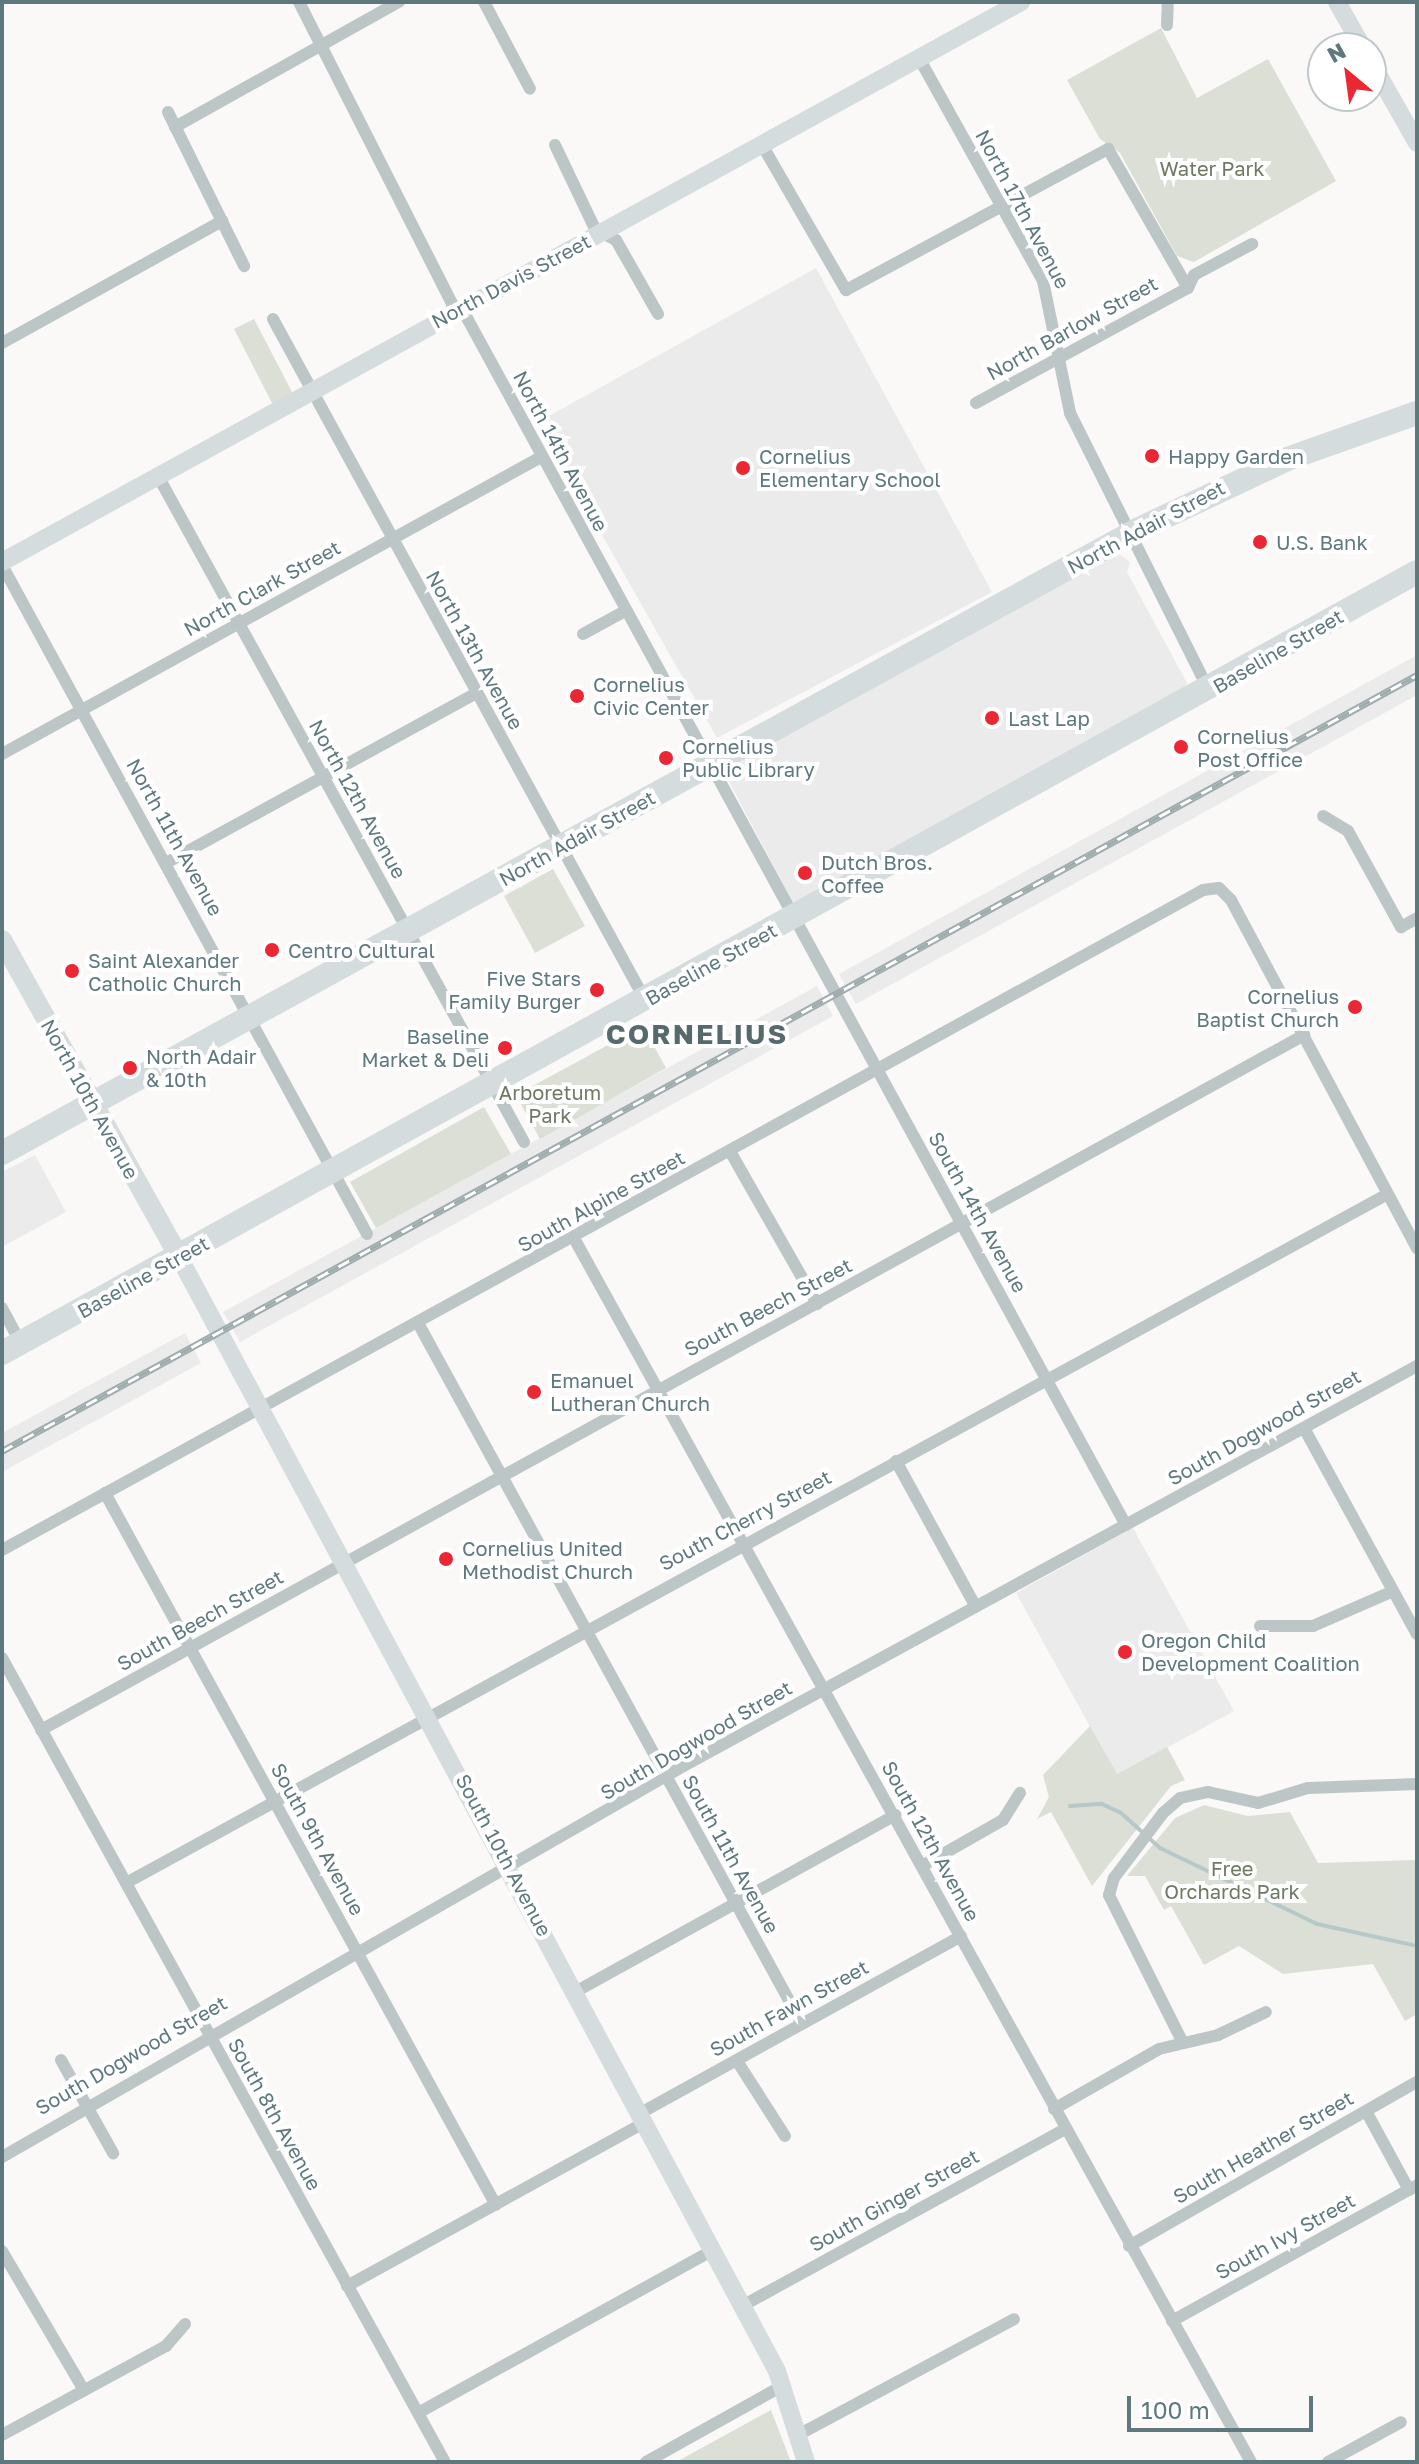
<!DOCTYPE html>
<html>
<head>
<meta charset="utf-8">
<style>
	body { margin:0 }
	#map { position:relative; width:1419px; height:2464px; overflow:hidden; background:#faf9f7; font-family:"Golos Text",sans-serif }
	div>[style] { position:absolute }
	.built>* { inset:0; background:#eaebea }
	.green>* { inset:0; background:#dbdfd6 }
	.stream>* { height:4px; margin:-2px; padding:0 2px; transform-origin:2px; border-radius:2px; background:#b6c9c8 }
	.street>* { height:12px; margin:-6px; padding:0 6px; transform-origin:6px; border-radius:6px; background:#bdc6c7 }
	.secondary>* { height:18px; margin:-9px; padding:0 9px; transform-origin:9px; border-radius:9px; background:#d5dcdd }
	.primary>* { height:20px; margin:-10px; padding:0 10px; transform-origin:10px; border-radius:10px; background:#d5dcdd }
	.highway>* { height:24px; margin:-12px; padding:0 12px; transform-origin:12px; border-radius:12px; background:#d5dcdd }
	.rail>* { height:7px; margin-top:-3.5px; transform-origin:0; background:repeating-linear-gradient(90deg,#fff 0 12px,#9facae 0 24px); box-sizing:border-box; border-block:2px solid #9facae }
	.dots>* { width:22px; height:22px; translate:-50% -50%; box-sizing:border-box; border:4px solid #fff; border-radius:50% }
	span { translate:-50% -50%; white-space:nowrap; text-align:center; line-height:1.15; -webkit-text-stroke:8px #fff; paint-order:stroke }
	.park-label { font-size:20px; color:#6e7a63 }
	.street-label { font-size:20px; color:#5e787d }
	.poi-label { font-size:20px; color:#5e787d }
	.left { translate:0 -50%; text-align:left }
	.right { translate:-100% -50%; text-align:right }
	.district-label { font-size:28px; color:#566a6e; font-weight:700; letter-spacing:2px }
	.frame { position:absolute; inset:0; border:4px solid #5e787d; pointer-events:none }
	.north { position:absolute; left:1307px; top:32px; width:80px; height:80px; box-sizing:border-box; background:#fff; border:2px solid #bfc9cb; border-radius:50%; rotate:331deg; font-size:22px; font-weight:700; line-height:32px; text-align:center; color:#5e787d }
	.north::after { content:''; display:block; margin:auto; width:28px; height:36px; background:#ea2732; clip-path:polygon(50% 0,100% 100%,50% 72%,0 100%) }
	.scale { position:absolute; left:1127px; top:2396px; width:186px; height:36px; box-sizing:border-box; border:4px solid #5e787d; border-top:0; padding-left:10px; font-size:24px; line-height:28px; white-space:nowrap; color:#5e787d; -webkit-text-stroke:6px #fff; paint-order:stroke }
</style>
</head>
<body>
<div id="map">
	<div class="built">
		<div style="clip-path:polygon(816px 268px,992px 592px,717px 738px,538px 422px)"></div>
		<div style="clip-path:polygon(1116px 552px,1130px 562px,1127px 572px,1187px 683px,1185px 692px,800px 904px,792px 901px,723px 770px)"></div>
		<div style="clip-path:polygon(1417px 655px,1417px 695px,856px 1004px,839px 974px)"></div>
		<div style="clip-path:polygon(817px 986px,833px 1016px,240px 1342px,223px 1312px)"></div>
		<div style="clip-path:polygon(35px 1155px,66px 1212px,2px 1247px,2px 1172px)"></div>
		<div style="clip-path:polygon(185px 1333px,201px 1363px,2px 1472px,2px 1433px)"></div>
		<div style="clip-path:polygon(1133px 1528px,1234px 1711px,1117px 1775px,1016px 1593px)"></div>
	</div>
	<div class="green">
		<div style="clip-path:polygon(1161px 28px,1197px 98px,1268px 59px,1336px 181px,1194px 262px,1177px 256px,1120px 153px,1100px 139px,1067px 80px)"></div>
		<div style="clip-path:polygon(254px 319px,293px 394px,273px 405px,234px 329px)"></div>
		<div style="clip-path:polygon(553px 869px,585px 926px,535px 953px,504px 896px)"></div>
		<div style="clip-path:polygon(643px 1026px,666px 1068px,540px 1139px,516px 1095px)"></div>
		<div style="clip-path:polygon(484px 1107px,511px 1154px,376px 1228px,350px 1182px)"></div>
		<div style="clip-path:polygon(1090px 1726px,1117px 1774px,1167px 1747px,1185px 1780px,1171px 1786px,1092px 1886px,1051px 1812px,1037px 1819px,1049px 1797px,1043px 1775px)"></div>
		<div style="clip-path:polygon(1204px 1805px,1248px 1816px,1290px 1812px,1318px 1863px,1417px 1860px,1417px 2014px,1405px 2021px,1373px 1964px,1283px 1974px,1239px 1946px,1204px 1965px,1171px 1906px,1164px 1910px,1145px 1876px,1127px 1876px,1175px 1818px)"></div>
		<div style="clip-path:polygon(771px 2410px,791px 2462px,676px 2462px)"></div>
	</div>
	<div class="stream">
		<div style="left:1070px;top:1806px;width:32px;rotate:-4deg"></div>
		<div style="left:1102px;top:1804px;width:21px;rotate:25deg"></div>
		<div style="left:1121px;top:1813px;width:52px;rotate:41.9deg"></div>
		<div style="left:1160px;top:1848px;width:174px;rotate:25.8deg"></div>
		<div style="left:1317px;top:1924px;width:102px;rotate:12.4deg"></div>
	</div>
	<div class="street">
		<div style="left:299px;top:2px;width:339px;rotate:63.1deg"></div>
		<div style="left:452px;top:304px;width:21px;rotate:43deg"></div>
		<div style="left:467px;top:318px;width:1375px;rotate:61.37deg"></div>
		<div style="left:484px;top:2px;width:98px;rotate:62.1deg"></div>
		<div style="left:1167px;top:25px;width:23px;rotate:-88deg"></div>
		<div style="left:919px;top:58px;width:255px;rotate:60.9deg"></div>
		<div style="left:1043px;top:281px;width:135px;rotate:78.4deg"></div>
		<div style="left:1070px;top:413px;width:309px;rotate:63.4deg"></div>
		<div style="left:168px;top:112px;width:172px;rotate:63.7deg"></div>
		<div style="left:175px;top:127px;width:257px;rotate:-29.2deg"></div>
		<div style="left:761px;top:143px;width:170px;rotate:60deg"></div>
		<div style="left:846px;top:290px;width:298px;rotate:-28.3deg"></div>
		<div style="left:1108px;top:149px;width:160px;rotate:60.1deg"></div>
		<div style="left:555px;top:145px;width:93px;rotate:64.5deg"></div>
		<div style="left:595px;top:229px;width:24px;rotate:28deg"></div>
		<div style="left:616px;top:240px;width:85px;rotate:60.4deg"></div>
		<div style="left:1188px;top:288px;width:14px;rotate:-65deg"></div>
		<div style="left:1194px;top:275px;width:66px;rotate:-28.1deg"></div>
		<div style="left:273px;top:319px;width:776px;rotate:61.35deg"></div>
		<div style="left:2px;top:343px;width:252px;rotate:-29deg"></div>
		<div style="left:976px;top:403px;width:241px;rotate:-28.5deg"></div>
		<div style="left:158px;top:476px;width:760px;rotate:61.21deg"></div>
		<div style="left:2px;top:565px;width:762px;rotate:61.38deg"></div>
		<div style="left:583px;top:634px;width:48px;rotate:-28.7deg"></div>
		<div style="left:2px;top:754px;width:615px;rotate:-28.86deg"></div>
		<div style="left:1323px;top:816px;width:29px;rotate:31deg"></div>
		<div style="left:1348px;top:831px;width:110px;rotate:61.1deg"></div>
		<div style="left:1401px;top:927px;width:18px;rotate:-29deg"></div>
		<div style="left:166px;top:863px;width:354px;rotate:-28.7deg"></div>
		<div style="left:731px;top:1153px;width:174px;rotate:60.3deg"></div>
		<div style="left:575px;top:1240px;width:1397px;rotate:61.05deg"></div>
		<div style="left:2px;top:1308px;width:40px;rotate:62deg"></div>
		<div style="left:418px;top:1323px;width:799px;rotate:61.29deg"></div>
		<div style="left:1304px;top:1428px;width:235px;rotate:61.3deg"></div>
		<div style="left:896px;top:1461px;width:166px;rotate:61.3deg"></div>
		<div style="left:105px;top:1493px;width:812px;rotate:61.23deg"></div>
		<div style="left:2px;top:1550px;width:1370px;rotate:-28.79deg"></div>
		<div style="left:1203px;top:890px;width:16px;rotate:-7deg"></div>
		<div style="left:1219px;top:888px;width:17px;rotate:45deg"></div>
		<div style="left:1231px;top:900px;width:395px;rotate:61.9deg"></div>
		<div style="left:1260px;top:1626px;width:53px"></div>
		<div style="left:1313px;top:1626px;width:87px;rotate:-23.6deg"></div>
		<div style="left:2px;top:1658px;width:918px;rotate:61.15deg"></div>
		<div style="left:41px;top:1730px;width:1442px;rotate:-28.82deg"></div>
		<div style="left:922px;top:1866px;width:93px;rotate:-29.6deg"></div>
		<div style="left:1003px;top:1820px;width:32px;rotate:-58deg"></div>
		<div style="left:126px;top:1883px;width:1436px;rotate:-28.64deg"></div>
		<div style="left:575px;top:1992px;width:366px;rotate:-28.9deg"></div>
		<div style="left:1182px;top:2041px;width:163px;rotate:-116.6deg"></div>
		<div style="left:1109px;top:1895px;width:18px;rotate:-74deg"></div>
		<div style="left:1114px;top:1878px;width:81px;rotate:-53deg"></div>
		<div style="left:1163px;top:1813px;width:23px;rotate:-41deg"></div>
		<div style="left:1180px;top:1798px;width:29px;rotate:-12deg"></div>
		<div style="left:1208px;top:1792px;width:51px;rotate:12.4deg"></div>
		<div style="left:1258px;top:1803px;width:52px;rotate:-16.7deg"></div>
		<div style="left:1308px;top:1788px;width:109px;rotate:-2.1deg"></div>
		<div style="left:61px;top:2060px;width:107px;rotate:60.8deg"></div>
		<div style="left:737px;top:2061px;width:89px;rotate:57.4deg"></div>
		<div style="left:1054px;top:2109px;width:121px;rotate:-29.7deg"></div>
		<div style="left:1159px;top:2049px;width:61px;rotate:-13.3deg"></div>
		<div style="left:1218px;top:2035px;width:53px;rotate:-25.6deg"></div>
		<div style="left:1366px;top:2111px;width:90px;rotate:61.4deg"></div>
		<div style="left:637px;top:2115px;width:370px;rotate:-28.9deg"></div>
		<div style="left:2px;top:2157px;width:779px;rotate:-29.85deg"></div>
		<div style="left:678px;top:1769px;width:842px;rotate:-28.61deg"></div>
		<div style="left:1129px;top:2246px;width:331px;rotate:-29.7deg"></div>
		<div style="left:2px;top:2251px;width:161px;rotate:59.5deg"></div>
		<div style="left:347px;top:2286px;width:337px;rotate:-28.8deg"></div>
		<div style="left:742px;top:2306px;width:368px;rotate:-28.7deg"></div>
		<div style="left:1172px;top:2321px;width:280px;rotate:-29deg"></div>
		<div style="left:418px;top:2413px;width:336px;rotate:-28.9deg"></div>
		<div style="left:2px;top:2435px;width:187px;rotate:-28.5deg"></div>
		<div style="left:166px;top:2346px;width:29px;rotate:-49deg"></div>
		<div style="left:798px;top:2435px;width:245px;rotate:-28.2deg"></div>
		<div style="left:646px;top:2462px;width:156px;rotate:-29.2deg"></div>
		<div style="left:1328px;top:2462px;width:83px;rotate:-28.7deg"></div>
	</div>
	<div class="secondary">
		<div style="left:1337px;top:2px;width:53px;rotate:60.5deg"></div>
		<div style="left:1371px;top:62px;width:93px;rotate:60.4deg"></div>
		<div style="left:2px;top:562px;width:1163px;rotate:-28.79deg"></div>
		<div style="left:179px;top:1257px;width:1264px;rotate:61.77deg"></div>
		<div style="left:777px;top:2371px;width:96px;rotate:72.3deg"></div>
	</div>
	<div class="primary">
		<div style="left:2px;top:940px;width:363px;rotate:60.8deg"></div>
	</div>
	<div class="highway">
		<div style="left:2px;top:1153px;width:1295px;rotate:-28.76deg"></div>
		<div style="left:1137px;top:530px;width:166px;rotate:-25.3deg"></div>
		<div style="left:1287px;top:459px;width:138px;rotate:-19.5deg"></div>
		<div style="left:2px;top:1353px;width:1616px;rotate:-28.9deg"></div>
	</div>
	<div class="rail">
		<div style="left:2px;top:1451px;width:1614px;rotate:-28.74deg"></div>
	</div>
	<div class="dots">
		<div style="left:1152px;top:456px;background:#ea2732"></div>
		<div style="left:743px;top:468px;background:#ea2732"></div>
		<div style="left:1260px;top:542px;background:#ea2732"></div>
		<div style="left:577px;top:696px;background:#ea2732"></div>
		<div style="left:992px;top:718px;background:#ea2732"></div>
		<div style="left:1181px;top:747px;background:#ea2732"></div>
		<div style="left:666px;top:758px;background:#ea2732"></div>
		<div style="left:805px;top:873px;background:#ea2732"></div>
		<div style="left:272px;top:950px;background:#ea2732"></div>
		<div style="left:72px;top:971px;background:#ea2732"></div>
		<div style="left:597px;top:990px;background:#ea2732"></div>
		<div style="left:1355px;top:1007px;background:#ea2732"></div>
		<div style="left:505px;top:1048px;background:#ea2732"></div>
		<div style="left:130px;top:1068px;background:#ea2732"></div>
		<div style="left:534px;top:1392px;background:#ea2732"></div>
		<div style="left:446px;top:1559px;background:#ea2732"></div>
		<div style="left:1125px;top:1652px;background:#ea2732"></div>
	</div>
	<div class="park-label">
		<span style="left:1212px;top:168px">Water Park</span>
		<span style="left:550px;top:1104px">Arboretum<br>Park</span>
		<span style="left:1232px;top:1880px">Free<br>Orchards Park</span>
	</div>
	<div class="street-label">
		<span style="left:1023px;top:209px;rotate:62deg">North 17th Avenue</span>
		<span style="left:511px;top:281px;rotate:-28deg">North Davis Street</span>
		<span style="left:1072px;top:328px;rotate:-29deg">North Barlow Street</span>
		<span style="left:561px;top:451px;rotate:62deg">North 14th Avenue</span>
		<span style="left:1146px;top:527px;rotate:-28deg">North Adair Street</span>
		<span style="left:262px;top:588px;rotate:-29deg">North Clark Street</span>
		<span style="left:475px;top:650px;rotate:61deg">North 13th Avenue</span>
		<span style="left:1278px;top:651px;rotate:-30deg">Baseline Street</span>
		<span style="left:358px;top:799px;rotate:61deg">North 12th Avenue</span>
		<span style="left:175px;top:837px;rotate:61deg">North 11th Avenue</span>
		<span style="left:577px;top:838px;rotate:-29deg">North Adair Street</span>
		<span style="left:711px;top:964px;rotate:-29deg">Baseline Street</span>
		<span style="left:90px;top:1099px;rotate:61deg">North 10th Avenue</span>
		<span style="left:601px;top:1201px;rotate:-29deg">South Alpine Street</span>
		<span style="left:978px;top:1212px;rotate:61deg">South 14th Avenue</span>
		<span style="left:143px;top:1277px;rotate:-29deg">Baseline Street</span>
		<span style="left:768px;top:1307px;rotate:-28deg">South Beech Street</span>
		<span style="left:1264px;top:1427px;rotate:-29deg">South Dogwood Street</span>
		<span style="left:745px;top:1520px;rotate:-28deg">South Cherry Street</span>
		<span style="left:200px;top:1620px;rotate:-29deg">South Beech Street</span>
		<span style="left:696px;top:1740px;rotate:-30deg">South Dogwood Street</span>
		<span style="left:318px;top:1839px;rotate:61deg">South 9th Avenue</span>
		<span style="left:931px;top:1841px;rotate:61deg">South 12th Avenue</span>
		<span style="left:731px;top:1854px;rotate:61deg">South 11th Avenue</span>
		<span style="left:504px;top:1855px;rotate:62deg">South 10th Avenue</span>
		<span style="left:789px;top:2008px;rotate:-29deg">South Fawn Street</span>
		<span style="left:131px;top:2055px;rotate:-30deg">South Dogwood Street</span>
		<span style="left:275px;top:2114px;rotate:61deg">South 8th Avenue</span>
		<span style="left:1263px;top:2147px;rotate:-30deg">South Heather Street</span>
		<span style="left:894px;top:2200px;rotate:-29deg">South Ginger Street</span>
		<span style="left:1285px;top:2236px;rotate:-29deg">South Ivy Street</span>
	</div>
	<div class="poi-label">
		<span class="left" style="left:759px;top:468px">Cornelius<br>Elementary School</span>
		<span class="left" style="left:1168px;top:456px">Happy Garden</span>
		<span class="left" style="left:1276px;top:542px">U.S. Bank</span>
		<span class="left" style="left:593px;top:696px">Cornelius<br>Civic Center</span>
		<span class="left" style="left:1008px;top:718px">Last Lap</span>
		<span class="left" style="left:1197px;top:748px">Cornelius<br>Post Office</span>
		<span class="left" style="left:682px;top:758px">Cornelius<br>Public Library</span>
		<span class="left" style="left:821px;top:874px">Dutch Bros.<br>Coffee</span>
		<span class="left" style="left:288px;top:950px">Centro Cultural</span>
		<span class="left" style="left:88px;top:972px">Saint Alexander<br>Catholic Church</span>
		<span class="right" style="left:581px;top:990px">Five Stars<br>Family Burger</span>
		<span class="right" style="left:1339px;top:1008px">Cornelius<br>Baptist Church</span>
		<span class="right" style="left:489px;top:1048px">Baseline<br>Market &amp; Deli</span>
		<span class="left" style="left:146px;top:1068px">North Adair<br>&amp; 10th</span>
		<span class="left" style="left:550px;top:1392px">Emanuel<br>Lutheran Church</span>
		<span class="left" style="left:462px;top:1560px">Cornelius United<br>Methodist Church</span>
		<span class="left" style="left:1141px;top:1652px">Oregon Child<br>Development Coalition</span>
	</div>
	<div class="district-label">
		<span style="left:697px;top:1034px">CORNELIUS</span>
	</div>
	<div class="frame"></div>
	<div class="north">N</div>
	<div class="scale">100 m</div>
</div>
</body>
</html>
